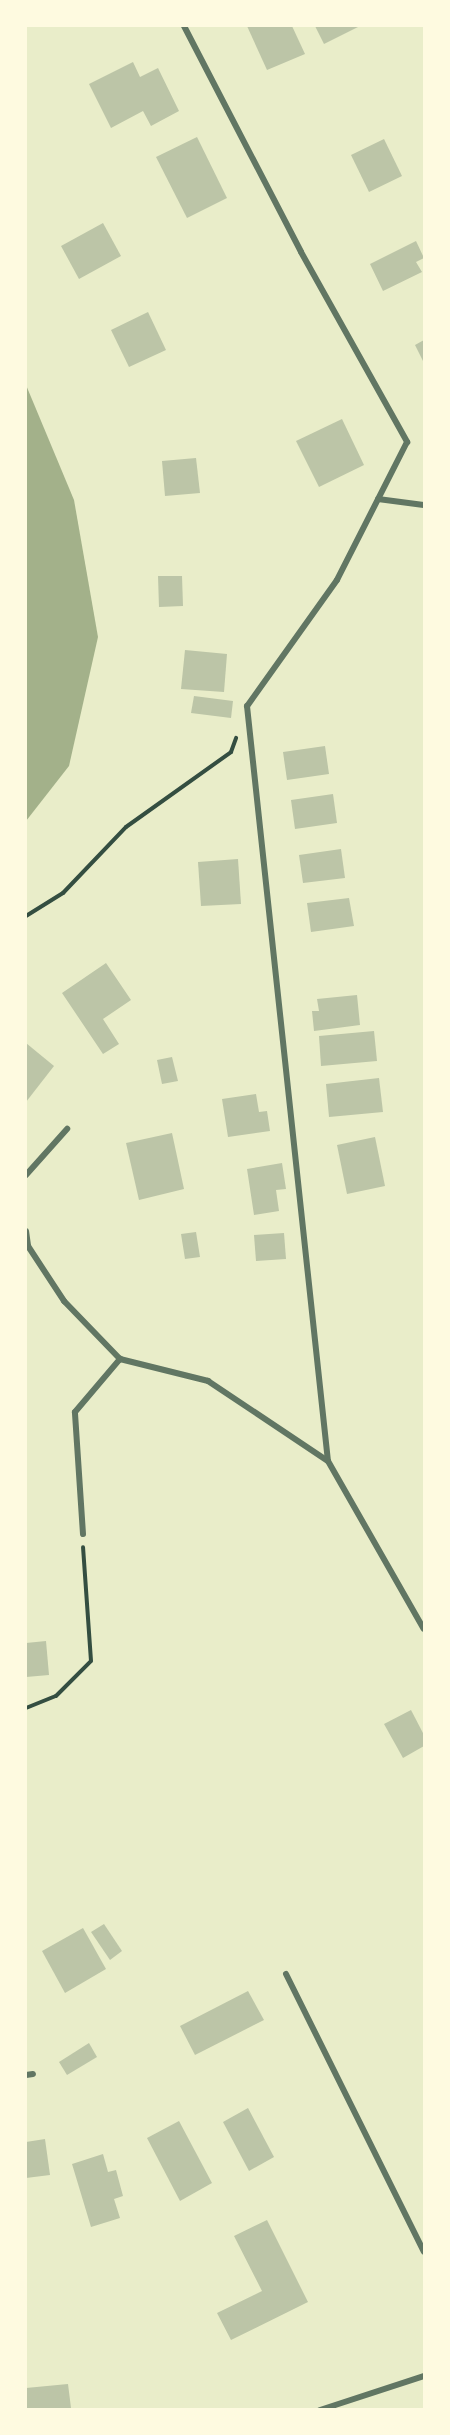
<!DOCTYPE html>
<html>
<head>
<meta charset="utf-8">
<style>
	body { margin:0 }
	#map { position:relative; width:450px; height:2435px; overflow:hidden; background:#e9edc9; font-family:"IBM Plex Serif",serif }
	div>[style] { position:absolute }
	.water>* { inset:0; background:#a3b18a }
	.building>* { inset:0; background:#bcc5a7 }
	.path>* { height:4px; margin:-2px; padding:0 2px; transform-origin:2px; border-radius:2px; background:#344e41 }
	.minor>* { height:6px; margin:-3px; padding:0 3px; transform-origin:3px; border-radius:3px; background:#617663 }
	span { translate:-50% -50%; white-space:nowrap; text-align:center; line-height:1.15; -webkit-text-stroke:6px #fefae0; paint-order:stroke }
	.frame { position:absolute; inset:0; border:27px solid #fefae0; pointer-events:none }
</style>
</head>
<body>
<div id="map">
	<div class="water">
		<div style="clip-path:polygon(26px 385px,74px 500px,98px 637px,69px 766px,26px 821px)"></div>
	</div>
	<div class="building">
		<div style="clip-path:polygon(247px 26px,292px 26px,305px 54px,267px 70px)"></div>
		<div style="clip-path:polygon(315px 26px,360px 26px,324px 44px)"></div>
		<div style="clip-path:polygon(133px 62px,140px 77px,158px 68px,179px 111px,151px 126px,143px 111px,111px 128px,89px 84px)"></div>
		<div style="clip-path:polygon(197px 137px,227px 198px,187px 218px,156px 157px)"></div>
		<div style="clip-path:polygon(384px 139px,402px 176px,369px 192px,351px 155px)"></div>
		<div style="clip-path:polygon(103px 223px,121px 256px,79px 279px,61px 246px)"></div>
		<div style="clip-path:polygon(416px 241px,424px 258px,416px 262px,422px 272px,383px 291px,370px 264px)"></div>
		<div style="clip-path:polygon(148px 312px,166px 350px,129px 367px,111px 330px)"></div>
		<div style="clip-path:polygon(424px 340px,424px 363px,415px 345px)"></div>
		<div style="clip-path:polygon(342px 419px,364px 465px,319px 487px,296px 441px)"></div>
		<div style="clip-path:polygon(196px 458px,200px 493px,165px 496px,162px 461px)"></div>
		<div style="clip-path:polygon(158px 576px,182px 576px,183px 606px,159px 607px)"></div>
		<div style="clip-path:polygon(185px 650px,227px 654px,224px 692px,181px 689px)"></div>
		<div style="clip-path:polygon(194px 696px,233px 701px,231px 718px,191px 713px)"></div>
		<div style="clip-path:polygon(325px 746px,329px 774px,287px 780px,283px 752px)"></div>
		<div style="clip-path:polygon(333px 794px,337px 823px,295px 829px,291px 800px)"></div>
		<div style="clip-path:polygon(341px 849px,345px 878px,303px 883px,299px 855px)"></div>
		<div style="clip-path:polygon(238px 859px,241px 904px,201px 906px,198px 862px)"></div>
		<div style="clip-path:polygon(349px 898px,354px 926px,311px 932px,307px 903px)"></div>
		<div style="clip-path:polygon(106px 963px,131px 1000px,103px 1019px,119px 1044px,103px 1054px,62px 993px)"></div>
		<div style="clip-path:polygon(357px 995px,360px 1025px,314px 1031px,312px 1011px,319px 1011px,317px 999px)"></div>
		<div style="clip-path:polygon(374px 1031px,377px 1061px,321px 1066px,319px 1036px)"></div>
		<div style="clip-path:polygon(26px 1043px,54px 1066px,26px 1102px)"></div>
		<div style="clip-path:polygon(172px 1057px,178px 1081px,162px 1084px,157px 1060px)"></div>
		<div style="clip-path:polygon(379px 1078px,383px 1112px,329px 1117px,326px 1084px)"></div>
		<div style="clip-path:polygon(256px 1094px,259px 1112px,267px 1111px,270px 1131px,228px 1137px,222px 1099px)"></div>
		<div style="clip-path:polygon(172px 1133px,184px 1189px,139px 1200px,126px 1143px)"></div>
		<div style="clip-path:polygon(375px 1137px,385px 1186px,347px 1194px,337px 1145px)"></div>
		<div style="clip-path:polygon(282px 1163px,286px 1189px,276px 1190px,279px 1211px,254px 1215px,247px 1169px)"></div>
		<div style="clip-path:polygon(196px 1232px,200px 1257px,185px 1259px,181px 1234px)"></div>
		<div style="clip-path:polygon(284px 1233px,286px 1259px,256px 1261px,254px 1235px)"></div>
		<div style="clip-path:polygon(46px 1641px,49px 1675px,26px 1677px,26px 1643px)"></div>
		<div style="clip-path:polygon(411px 1710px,424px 1735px,424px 1746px,403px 1758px,384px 1724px)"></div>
		<div style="clip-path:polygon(104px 1924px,122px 1951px,110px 1960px,91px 1932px)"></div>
		<div style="clip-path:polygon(83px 1928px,106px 1969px,65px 1993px,42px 1951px)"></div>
		<div style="clip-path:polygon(248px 1991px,264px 2020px,195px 2055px,180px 2026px)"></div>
		<div style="clip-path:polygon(89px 2043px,97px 2057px,67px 2075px,59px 2062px)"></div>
		<div style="clip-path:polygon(248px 2108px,274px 2157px,249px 2171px,223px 2122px)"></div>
		<div style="clip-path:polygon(179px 2121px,212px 2183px,180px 2201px,147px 2138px)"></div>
		<div style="clip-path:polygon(45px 2139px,50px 2175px,26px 2178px,26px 2142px)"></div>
		<div style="clip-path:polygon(103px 2154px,108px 2172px,116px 2170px,123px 2196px,114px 2199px,120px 2218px,91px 2227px,72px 2164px)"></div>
		<div style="clip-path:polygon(267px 2220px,308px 2302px,231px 2340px,217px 2313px,262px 2291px,234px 2236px)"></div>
		<div style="clip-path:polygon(68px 2384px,71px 2408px,26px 2410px,26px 2388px)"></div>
	</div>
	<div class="path">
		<div style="left:26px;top:916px;width:44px;rotate:-31.9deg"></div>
		<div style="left:63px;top:893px;width:91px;rotate:-46.3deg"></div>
		<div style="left:126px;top:827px;width:129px;rotate:-35.5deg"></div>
		<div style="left:231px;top:752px;width:15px;rotate:-70deg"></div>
		<div style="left:26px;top:1708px;width:32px;rotate:-22deg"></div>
		<div style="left:56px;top:1696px;width:49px;rotate:-45deg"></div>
		<div style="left:91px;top:1661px;width:114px;rotate:-94deg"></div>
	</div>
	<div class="minor">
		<div style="left:184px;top:26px;width:254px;rotate:62.6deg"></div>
		<div style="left:301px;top:252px;width:218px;rotate:60.8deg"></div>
		<div style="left:407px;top:442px;width:155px;rotate:116.9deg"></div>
		<div style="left:337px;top:580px;width:155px;rotate:125.5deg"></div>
		<div style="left:247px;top:706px;width:759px;rotate:83.88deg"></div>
		<div style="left:328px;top:1461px;width:193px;rotate:60.3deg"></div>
		<div style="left:378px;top:499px;width:46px;rotate:7.4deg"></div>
		<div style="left:26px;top:1175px;width:62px;rotate:-48.3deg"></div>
		<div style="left:26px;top:1231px;width:15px;rotate:82deg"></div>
		<div style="left:28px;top:1246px;width:66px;rotate:56.8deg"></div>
		<div style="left:64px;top:1301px;width:81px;rotate:46deg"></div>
		<div style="left:120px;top:1359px;width:91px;rotate:14deg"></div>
		<div style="left:208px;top:1381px;width:144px;rotate:33.7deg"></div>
		<div style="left:83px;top:1534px;width:122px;rotate:-93.8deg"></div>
		<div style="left:75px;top:1412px;width:70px;rotate:-49.7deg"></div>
		<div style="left:286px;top:1974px;width:310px;rotate:63.6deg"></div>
		<div style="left:26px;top:2075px;width:7px;rotate:-8deg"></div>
		<div style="left:320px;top:2410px;width:109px;rotate:-18.1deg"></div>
	</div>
	<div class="frame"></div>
</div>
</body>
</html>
